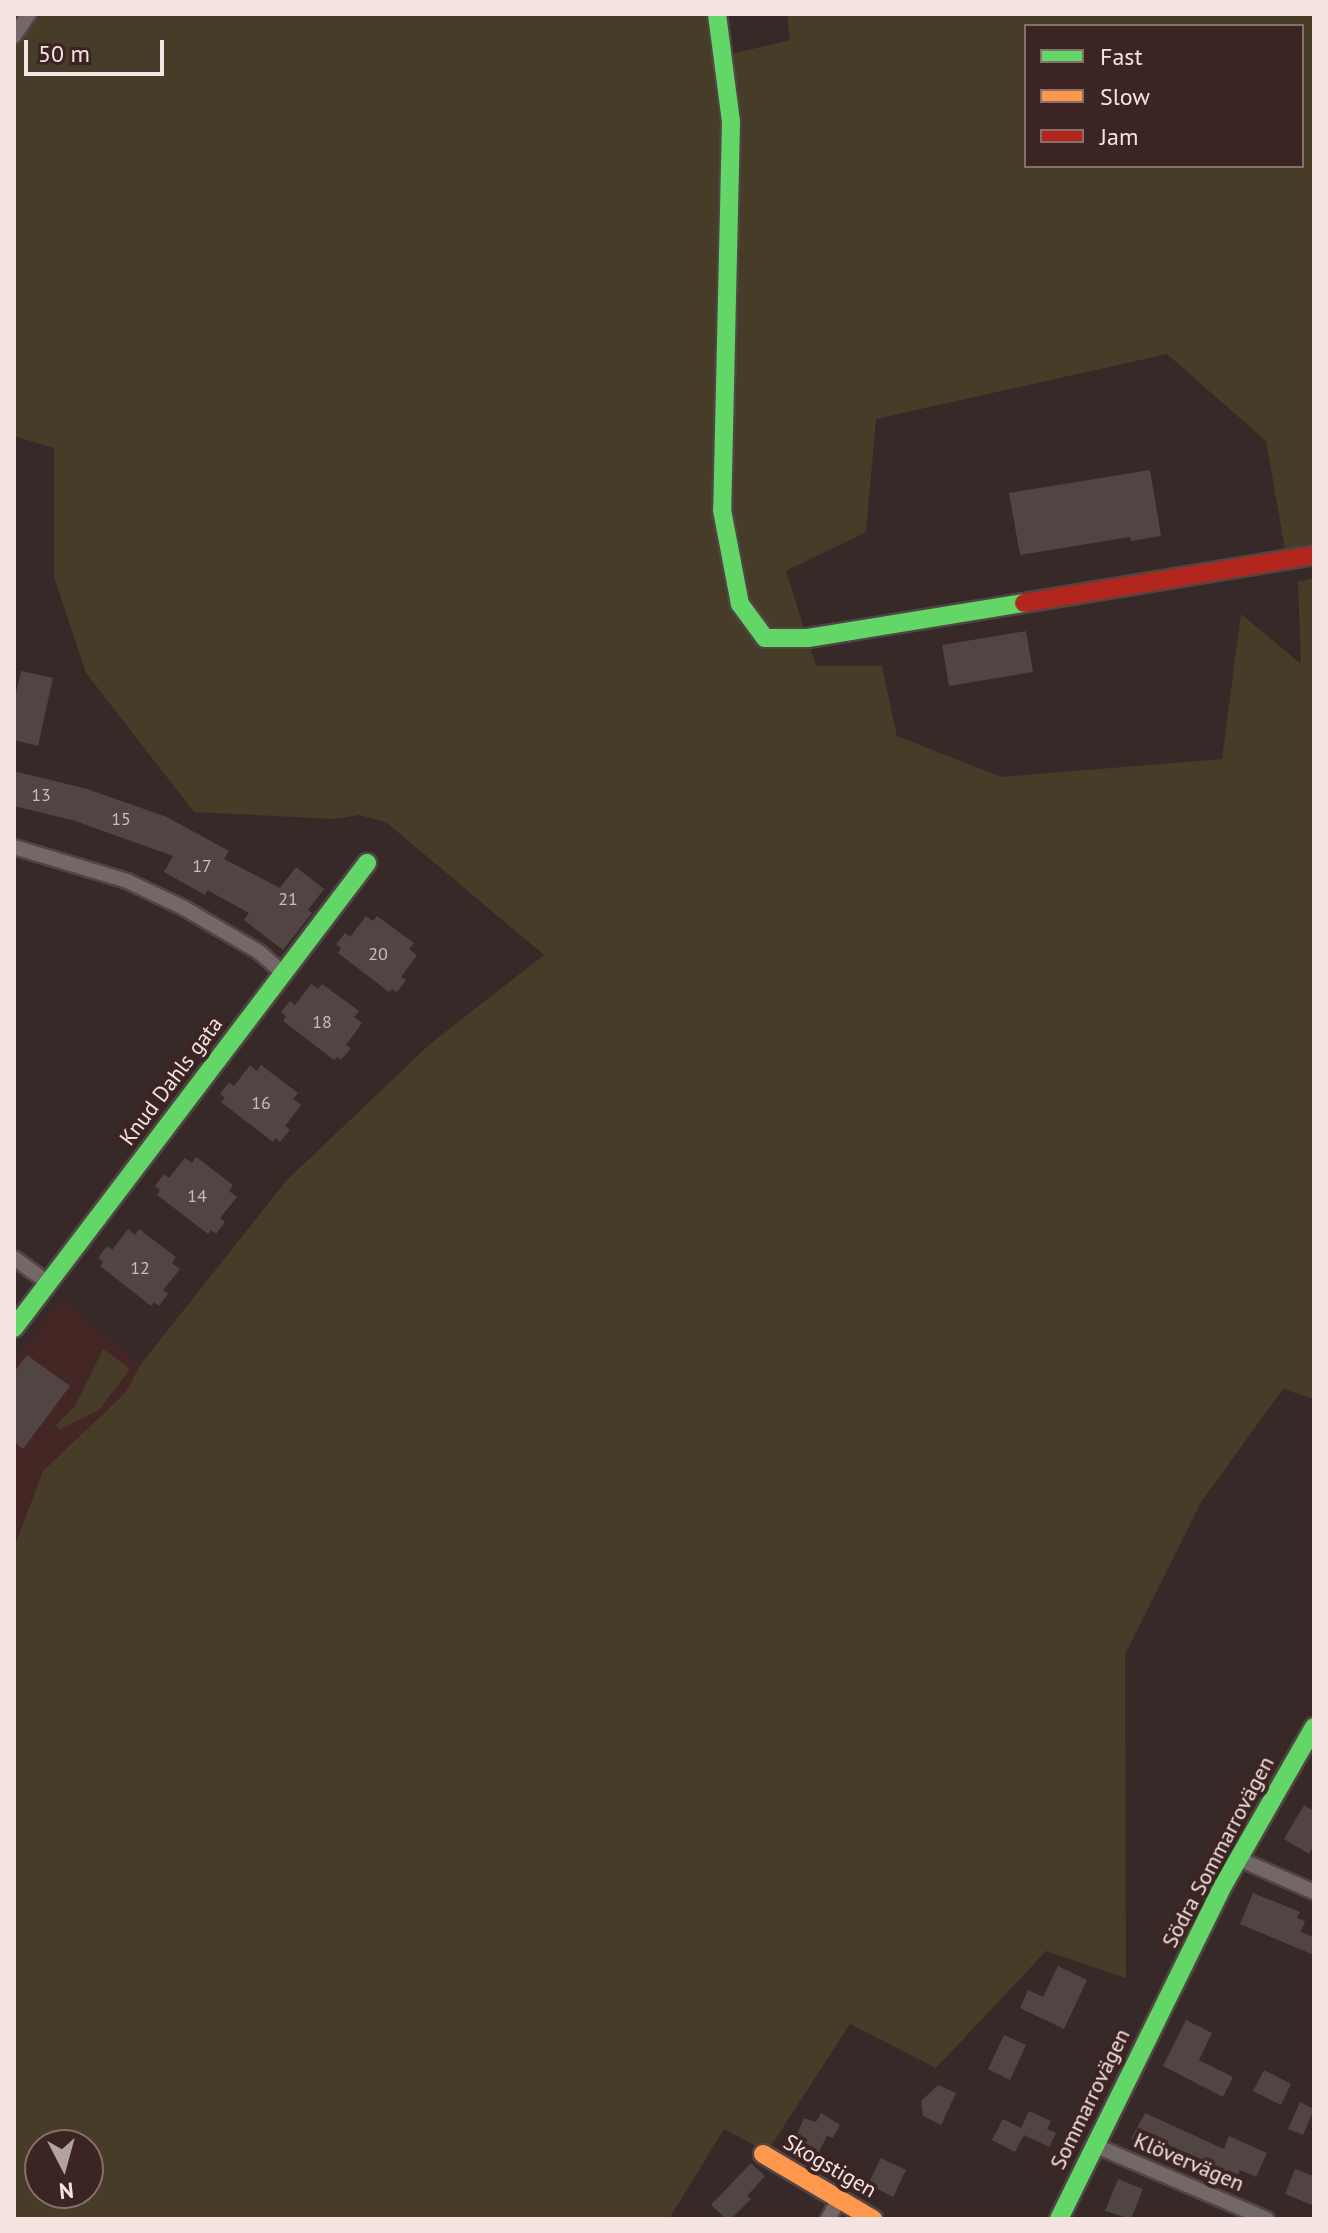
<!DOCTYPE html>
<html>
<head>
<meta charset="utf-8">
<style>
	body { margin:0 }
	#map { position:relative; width:1328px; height:2233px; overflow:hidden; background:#362928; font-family:"PT Sans",sans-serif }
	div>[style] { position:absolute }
	.built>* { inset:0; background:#442625 }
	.green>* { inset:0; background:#473c27 }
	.building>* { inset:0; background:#504542 }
	.roads { filter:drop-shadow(2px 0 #504543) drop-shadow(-2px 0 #504543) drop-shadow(0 2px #504543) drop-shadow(0 -2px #504543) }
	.street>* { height:14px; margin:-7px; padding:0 7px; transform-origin:7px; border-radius:7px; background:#736867 }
	.fast>* { height:18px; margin:-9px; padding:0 9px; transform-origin:9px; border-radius:9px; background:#63d668 }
	.slow>* { height:18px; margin:-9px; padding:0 9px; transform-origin:9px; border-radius:9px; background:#ff974d }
	.jam>* { height:18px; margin:-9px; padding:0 9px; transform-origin:9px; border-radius:9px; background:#b3261e }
	span { translate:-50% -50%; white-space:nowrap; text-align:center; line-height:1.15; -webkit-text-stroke:8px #3c2422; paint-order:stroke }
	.number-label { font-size:18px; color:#cbbcb9 }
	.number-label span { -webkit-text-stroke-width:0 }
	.street-label { font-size:22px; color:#f4e3e1 }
	.frame { position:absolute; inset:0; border:16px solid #f4e3e1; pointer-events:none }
	.legend { position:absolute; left:1024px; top:24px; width:280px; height:144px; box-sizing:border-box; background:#3c2422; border:2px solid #86706e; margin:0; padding:10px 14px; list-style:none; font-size:24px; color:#f4e3e1 }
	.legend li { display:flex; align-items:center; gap:16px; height:40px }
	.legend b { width:40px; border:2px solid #86706e }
	.north { position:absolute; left:24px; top:2129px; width:80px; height:80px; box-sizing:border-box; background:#3c2422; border:2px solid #86706e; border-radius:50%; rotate:174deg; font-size:22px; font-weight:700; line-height:32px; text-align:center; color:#f4e3e1 }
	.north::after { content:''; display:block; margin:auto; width:28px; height:36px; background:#b2a2a0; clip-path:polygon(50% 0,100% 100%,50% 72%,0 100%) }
	.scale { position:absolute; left:24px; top:40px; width:140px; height:36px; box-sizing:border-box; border:4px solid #f4e3e1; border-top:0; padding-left:10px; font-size:24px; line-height:28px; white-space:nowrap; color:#f4e3e1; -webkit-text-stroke:6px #3c2422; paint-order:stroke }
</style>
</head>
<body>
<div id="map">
	<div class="built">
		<div style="clip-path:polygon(61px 1301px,141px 1364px,126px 1392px,43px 1471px,14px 1548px,14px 1360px)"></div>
	</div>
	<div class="green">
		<div style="clip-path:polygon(evenodd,14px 14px,711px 14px,719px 57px,790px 40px,787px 14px,1314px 14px,1314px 543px,1285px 549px,1266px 441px,1167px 354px,876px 419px,866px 532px,786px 571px,816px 666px,882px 666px,897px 736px,1001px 777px,1222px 759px,1241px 614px,1301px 664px,1298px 582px,1314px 578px,1314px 1399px,1283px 1389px,1201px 1502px,1125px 1655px,1126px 1978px,1046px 1951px,936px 2068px,850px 2024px,767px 2152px,724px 2129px,669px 2219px,14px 2219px,14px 1548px,43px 1471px,126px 1392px,141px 1364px,286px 1181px,430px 1044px,544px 955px,386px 822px,359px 815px,334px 819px,194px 812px,86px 673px,54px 577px,54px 448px,14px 436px,14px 14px,1026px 26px,1302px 26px,1302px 166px,1026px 166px,1026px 26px,14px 14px,40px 2145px,88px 2145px,88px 2193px,40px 2193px,40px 2145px)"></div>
		<div style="clip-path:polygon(103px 1349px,130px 1369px,99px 1410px,59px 1430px,56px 1425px,75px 1406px)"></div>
	</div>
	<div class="building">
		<div style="clip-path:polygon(1150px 470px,1161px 536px,1131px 541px,1130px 537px,1020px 555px,1009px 493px)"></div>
		<div style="clip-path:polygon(1026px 631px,1033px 672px,949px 686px,942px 645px)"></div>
		<div style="clip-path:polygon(21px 671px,53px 678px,38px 746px,14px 740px,14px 701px)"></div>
		<div style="clip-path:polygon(14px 771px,87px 789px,167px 817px,229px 851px,224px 859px,280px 888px,296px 867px,324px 889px,308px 910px,312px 913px,283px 950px,244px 920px,249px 913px,207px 890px,205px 895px,164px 872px,173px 856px,75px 821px,14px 806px)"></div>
		<div style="clip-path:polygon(366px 916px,373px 921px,377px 916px,414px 943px,409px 949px,417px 955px,401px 977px,406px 980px,397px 992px,392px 989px,389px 992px,338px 953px,341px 948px,336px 944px,345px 933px,350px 937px)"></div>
		<div style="clip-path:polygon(311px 984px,318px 989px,322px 984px,359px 1011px,354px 1017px,362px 1023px,346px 1045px,351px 1048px,341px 1060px,337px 1057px,334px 1060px,283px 1021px,286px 1016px,281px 1012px,290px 1001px,295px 1005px)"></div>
		<div style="clip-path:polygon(250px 1065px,257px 1071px,261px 1065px,298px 1093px,293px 1099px,301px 1105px,285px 1126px,290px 1130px,280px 1142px,275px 1138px,273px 1142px,221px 1102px,225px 1098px,220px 1094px,229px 1082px,234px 1086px)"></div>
		<div style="clip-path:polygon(196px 1157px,233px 1185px,229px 1191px,237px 1197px,220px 1218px,225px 1222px,216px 1234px,211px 1230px,208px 1234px,157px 1195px,160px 1190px,155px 1186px,164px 1174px,169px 1178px,185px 1158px,192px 1163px)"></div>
		<div style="clip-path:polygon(128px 1229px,135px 1235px,139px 1229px,176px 1257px,172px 1263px,180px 1269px,163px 1290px,168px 1294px,159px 1306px,154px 1302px,151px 1306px,100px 1266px,103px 1262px,98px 1258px,107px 1246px,112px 1250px)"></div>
		<div style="clip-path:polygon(27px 1355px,70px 1386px,23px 1449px,14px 1442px,14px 1372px)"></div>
		<div style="clip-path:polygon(1304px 1805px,1314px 1811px,1314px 1845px,1309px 1854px,1284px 1839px)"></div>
		<div style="clip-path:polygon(1253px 1893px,1300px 1912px,1297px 1918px,1305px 1921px,1301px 1932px,1314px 1937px,1314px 1955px,1240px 1924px)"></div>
		<div style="clip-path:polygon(1058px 1966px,1087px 1980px,1064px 2029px,1020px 2008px,1028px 1990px,1043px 1997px)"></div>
		<div style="clip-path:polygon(1186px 2020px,1212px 2033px,1199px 2060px,1233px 2077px,1223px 2097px,1163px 2066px)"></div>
		<div style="clip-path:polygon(1004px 2035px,1026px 2045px,1010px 2080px,988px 2069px)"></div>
		<div style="clip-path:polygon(1264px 2070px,1291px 2084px,1281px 2105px,1253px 2091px)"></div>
		<div style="clip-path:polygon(938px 2085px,956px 2093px,941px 2125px,923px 2116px,921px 2101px)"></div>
		<div style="clip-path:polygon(1300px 2102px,1314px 2109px,1303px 2135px,1288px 2129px)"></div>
		<div style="clip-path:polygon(1029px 2111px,1051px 2121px,1047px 2129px,1056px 2133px,1049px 2147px,1024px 2135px,1015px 2152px,992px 2140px,1003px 2119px,1021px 2128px)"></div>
		<div style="clip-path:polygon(821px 2113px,840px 2125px,833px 2138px,827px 2136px,813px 2164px,792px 2153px,802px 2137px,797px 2134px,804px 2118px,816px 2122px)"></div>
		<div style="clip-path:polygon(1145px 2113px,1224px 2149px,1229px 2136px,1267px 2153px,1256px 2177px,1240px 2170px,1230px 2191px,1131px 2139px)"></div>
		<div style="clip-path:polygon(881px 2158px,906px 2170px,893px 2197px,868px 2184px)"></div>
		<div style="clip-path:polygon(751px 2163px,765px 2176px,747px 2196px,751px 2199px,731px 2219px,726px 2219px,711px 2205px)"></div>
		<div style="clip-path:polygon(1295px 2169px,1314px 2176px,1314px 2206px,1285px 2194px)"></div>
		<div style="clip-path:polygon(1118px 2179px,1143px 2189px,1131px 2219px,1105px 2211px)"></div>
	</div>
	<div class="roads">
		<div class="street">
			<div style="left:14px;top:36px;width:27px;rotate:-56deg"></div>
			<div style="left:14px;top:847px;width:118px;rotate:16.7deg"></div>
			<div style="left:127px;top:881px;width:63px;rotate:25.3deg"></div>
			<div style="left:184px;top:908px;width:87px;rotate:30.4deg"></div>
			<div style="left:259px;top:952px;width:32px;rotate:41deg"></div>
			<div style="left:14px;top:1258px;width:41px;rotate:36deg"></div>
			<div style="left:1239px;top:1859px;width:82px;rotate:23.7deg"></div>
			<div style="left:1094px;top:2145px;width:188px;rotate:23.2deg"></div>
			<div style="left:828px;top:2219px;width:23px;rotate:-61deg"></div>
		</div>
		<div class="fast">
			<div style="left:717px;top:14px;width:109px;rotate:82.6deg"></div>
			<div style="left:731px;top:122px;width:388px;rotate:91.3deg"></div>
			<div style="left:722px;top:510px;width:96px;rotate:79.2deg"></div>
			<div style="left:740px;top:604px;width:42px;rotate:53.7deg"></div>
			<div style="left:765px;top:638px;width:43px"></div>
			<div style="left:808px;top:638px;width:219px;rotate:-9.2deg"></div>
			<div style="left:14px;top:1328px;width:584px;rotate:-52.8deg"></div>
			<div style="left:1059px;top:2219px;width:373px;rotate:-63.8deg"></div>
			<div style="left:1224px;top:1884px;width:181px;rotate:-60.2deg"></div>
		</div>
		<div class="slow">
			<div style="left:763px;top:2154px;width:128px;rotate:30.6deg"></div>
		</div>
		<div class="jam">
			<div style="left:1024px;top:603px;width:294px;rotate:-9.4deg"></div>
		</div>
	</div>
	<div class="number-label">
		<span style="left:41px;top:795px">13</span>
		<span style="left:121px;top:819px">15</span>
		<span style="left:202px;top:866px">17</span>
		<span style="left:288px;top:899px">21</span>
		<span style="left:378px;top:954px">20</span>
		<span style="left:322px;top:1022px">18</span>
		<span style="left:261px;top:1103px">16</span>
		<span style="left:197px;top:1196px">14</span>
		<span style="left:140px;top:1268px">12</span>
	</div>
	<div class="street-label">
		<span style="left:171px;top:1081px;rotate:-53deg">Knud Dahls gata</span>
		<span style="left:1218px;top:1852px;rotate:-62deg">Södra Sommarrovägen</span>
		<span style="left:1090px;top:2099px;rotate:-64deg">Sommarrovägen</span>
		<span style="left:1189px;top:2162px;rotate:23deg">Klövervägen</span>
		<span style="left:830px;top:2166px;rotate:30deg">Skogstigen</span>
	</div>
	<div class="frame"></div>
	<ul class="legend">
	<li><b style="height:10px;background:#63d668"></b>Fast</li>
	<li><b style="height:10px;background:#ff974d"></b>Slow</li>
	<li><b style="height:10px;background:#b3261e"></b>Jam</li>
	</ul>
	<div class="north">N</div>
	<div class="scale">50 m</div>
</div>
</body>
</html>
